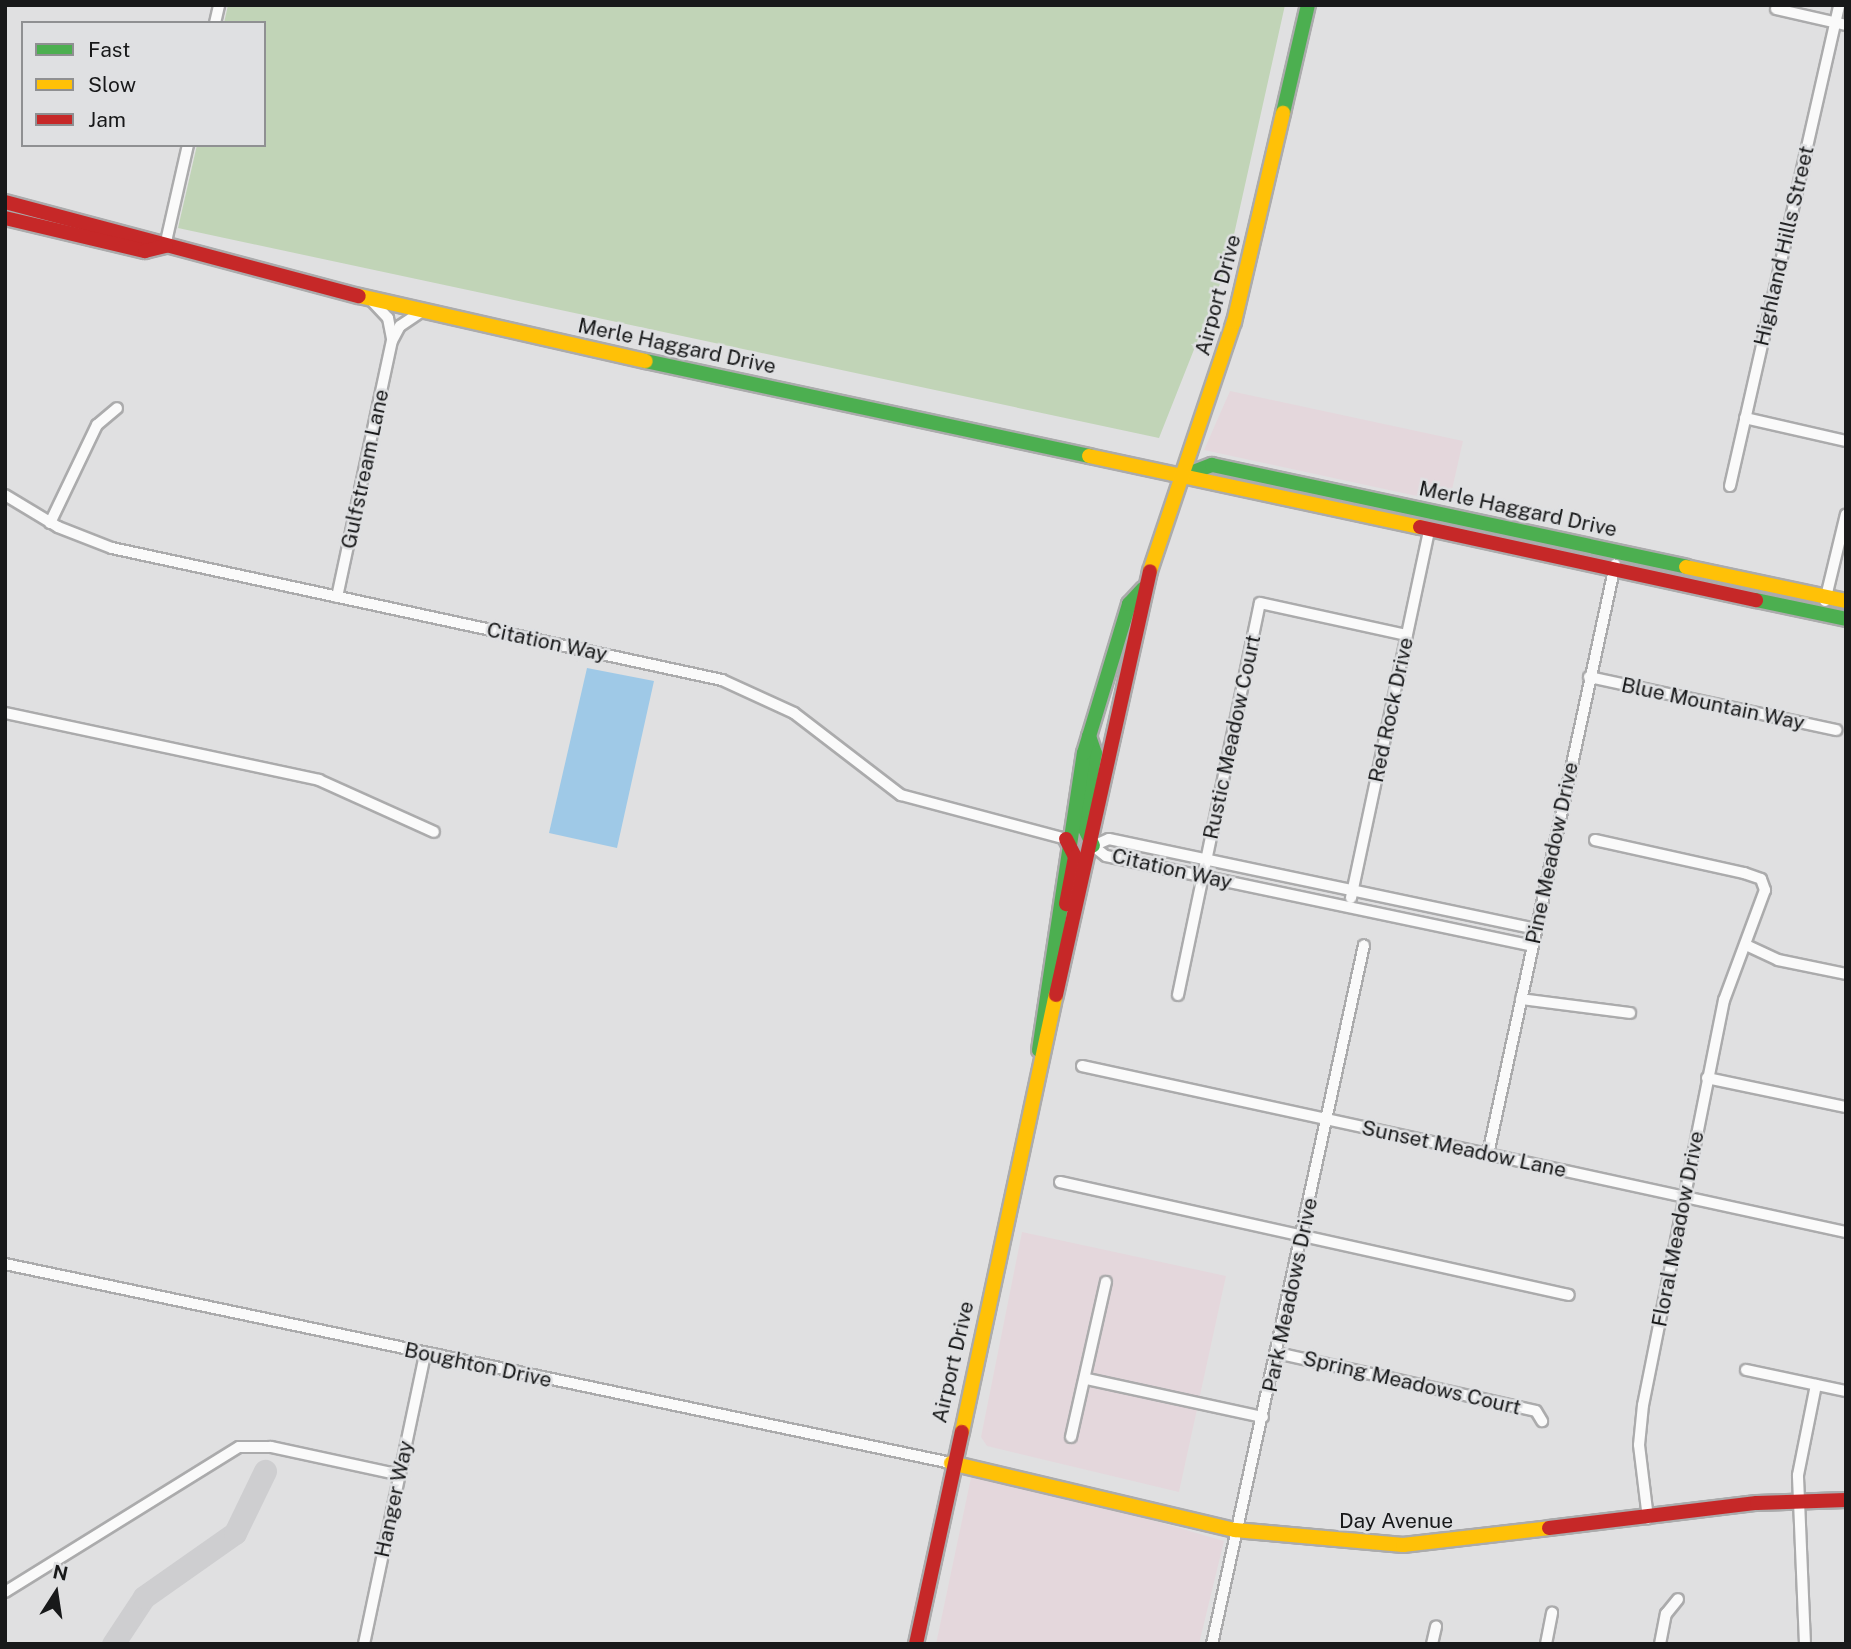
<!DOCTYPE html>
<html>
<head>
<meta charset="utf-8">
<style>
	body { margin:0 }
	#map { position:relative; width:1851px; height:1649px; overflow:hidden; background:#e0e0e1; font-family:"Public Sans",sans-serif }
	div>[style] { position:absolute }
	.commercial>* { inset:0; background:#e4d7dc }
	.green>* { inset:0; background:#c1d4b7 }
	.water>* { inset:0; background:#9fc9e7 }
	.taxiway>* { height:23px; margin:-11.5px; padding:0 11.5px; transform-origin:11.5px; border-radius:11.5px; background:#ceced0 }
	.roads { filter:drop-shadow(2px 0 #ababac) drop-shadow(-2px 0 #ababac) drop-shadow(0 2px #ababac) drop-shadow(0 -2px #ababac) }
	.street>* { height:10px; margin:-5px; padding:0 5px; transform-origin:5px; border-radius:5px; background:#fafafa }
	.fast>* { height:14px; margin:-7px; padding:0 7px; transform-origin:7px; border-radius:7px; background:#4caf50 }
	.slow>* { height:14px; margin:-7px; padding:0 7px; transform-origin:7px; border-radius:7px; background:#ffc107 }
	.jam>* { height:14px; margin:-7px; padding:0 7px; transform-origin:7px; border-radius:7px; background:#c62828 }
	span { translate:-50% -50%; white-space:nowrap; text-align:center; line-height:1.15; -webkit-text-stroke:5px #dfe0e2; paint-order:stroke }
	.street-label { font-size:21px; color:#18191a }
	.frame { position:absolute; inset:0; border:7px solid #18191a; pointer-events:none }
	.legend { position:absolute; left:21px; top:21px; width:245px; height:126px; box-sizing:border-box; background:#dfe0e2; border:2px solid #8f9092; margin:0; padding:9px 12px; list-style:none; font-size:21px; color:#18191a }
	.legend li { display:flex; align-items:center; gap:14px; height:35px }
	.legend b { width:35px; border:2px solid #8f9092 }
	.north { position:absolute; left:21px; top:1558px; width:70px; height:70px; -webkit-text-stroke:5px #dfe0e2; paint-order:stroke; rotate:12deg; font-size:19px; font-weight:700; line-height:28px; text-align:center; color:#18191a }
	.north::after { content:''; display:block; margin:auto; width:24px; height:32px; background:#18191a; clip-path:polygon(50% 0,100% 100%,50% 72%,0 100%) }
</style>
</head>
<body>
<div id="map">
	<div class="commercial">
		<div style="clip-path:polygon(1230px 391px,1463px 441px,1449px 503px,1204px 450px)"></div>
		<div style="clip-path:polygon(1022px 1232px,1226px 1276px,1179px 1492px,987px 1446px,981px 1437px)"></div>
		<div style="clip-path:polygon(973px 1468px,1224px 1541px,1199px 1644px,936px 1644px)"></div>
	</div>
	<div class="green">
		<div style="clip-path:polygon(228px 5px,1285px 5px,1227px 266px,1159px 438px,178px 228px,197px 145px,264px 145px,264px 23px,224px 23px)"></div>
	</div>
	<div class="water">
		<div style="clip-path:polygon(587px 668px,654px 681px,617px 848px,549px 833px)"></div>
	</div>
	<div class="taxiway">
		<div style="left:113px;top:1644px;width:56px;rotate:-56.6deg"></div>
		<div style="left:144px;top:1597px;width:111px;rotate:-35.1deg"></div>
		<div style="left:235px;top:1533px;width:69px;rotate:-64.2deg"></div>
	</div>
	<div class="roads">
		<div class="street">
			<div style="left:1776px;top:9px;width:72px;rotate:12.9deg"></div>
			<div style="left:215px;top:23px;width:18px;rotate:-77deg"></div>
			<div style="left:165px;top:246px;width:104px;rotate:-77.2deg"></div>
			<div style="left:373px;top:302px;width:22px;rotate:47deg"></div>
			<div style="left:388px;top:318px;width:21px;rotate:79deg"></div>
			<div style="left:1745px;top:418px;width:104px;rotate:12.8deg"></div>
			<div style="left:1730px;top:486px;width:493px;rotate:-77.2deg"></div>
			<div style="left:5px;top:495px;width:62px;rotate:31.1deg"></div>
			<div style="left:58px;top:527px;width:58px;rotate:21.3deg"></div>
			<div style="left:112px;top:548px;width:624px;rotate:12.21deg"></div>
			<div style="left:722px;top:680px;width:79px;rotate:24.6deg"></div>
			<div style="left:794px;top:713px;width:135px;rotate:37.5deg"></div>
			<div style="left:901px;top:795px;width:171px;rotate:14.9deg"></div>
			<div style="left:50px;top:523px;width:109px;rotate:-64.4deg"></div>
			<div style="left:97px;top:425px;width:26px;rotate:-40deg"></div>
			<div style="left:337px;top:597px;width:262px;rotate:-77.9deg"></div>
			<div style="left:392px;top:341px;width:17px;rotate:-62deg"></div>
			<div style="left:400px;top:326px;width:25px;rotate:-34deg"></div>
			<div style="left:1825px;top:601px;width:89px;rotate:-76.4deg"></div>
			<div style="left:1589px;top:677px;width:253px;rotate:12.1deg"></div>
			<div style="left:5px;top:713px;width:321px;rotate:12deg"></div>
			<div style="left:319px;top:780px;width:126px;rotate:24.3deg"></div>
			<div style="left:1595px;top:840px;width:153px;rotate:12.5deg"></div>
			<div style="left:1744px;top:873px;width:18px;rotate:19deg"></div>
			<div style="left:1761px;top:879px;width:12px;rotate:70deg"></div>
			<div style="left:1765px;top:890px;width:117px;rotate:110.4deg"></div>
			<div style="left:1724px;top:1000px;width:413px;rotate:101.3deg"></div>
			<div style="left:1643px;top:1405px;width:40px;rotate:95.7deg"></div>
			<div style="left:1639px;top:1445px;width:74px;rotate:83deg"></div>
			<div style="left:1093px;top:846px;width:17px;rotate:-24deg"></div>
			<div style="left:1109px;top:839px;width:436px;rotate:11.9deg"></div>
			<div style="left:1093px;top:846px;width:16px;rotate:38deg"></div>
			<div style="left:1106px;top:856px;width:435px;rotate:11.9deg"></div>
			<div style="left:1351px;top:898px;width:376px;rotate:-78deg"></div>
			<div style="left:1746px;top:945px;width:35px;rotate:25deg"></div>
			<div style="left:1778px;top:960px;width:69px;rotate:11.6deg"></div>
			<div style="left:1178px;top:995px;width:400px;rotate:-78.2deg"></div>
			<div style="left:1260px;top:603px;width:150px;rotate:12.3deg"></div>
			<div style="left:1521px;top:999px;width:110px;rotate:7.3deg"></div>
			<div style="left:1082px;top:1066px;width:782px;rotate:12.26deg"></div>
			<div style="left:1707px;top:1078px;width:142px;rotate:11.8deg"></div>
			<div style="left:1488px;top:1154px;width:603px;rotate:-77.83deg"></div>
			<div style="left:1060px;top:1182px;width:521px;rotate:12.52deg"></div>
			<div style="left:5px;top:1264px;width:967px;rotate:11.88deg"></div>
			<div style="left:1277px;top:1353px;width:265px;rotate:12.6deg"></div>
			<div style="left:1536px;top:1411px;width:12px;rotate:59deg"></div>
			<div style="left:1746px;top:1370px;width:102px;rotate:11.9deg"></div>
			<div style="left:1087px;top:1379px;width:180px;rotate:12.2deg"></div>
			<div style="left:1071px;top:1437px;width:159px;rotate:-77.3deg"></div>
			<div style="left:5px;top:1592px;width:275px;rotate:-31.8deg"></div>
			<div style="left:239px;top:1447px;width:32px"></div>
			<div style="left:271px;top:1447px;width:132px;rotate:12.2deg"></div>
			<div style="left:364px;top:1644px;width:296px;rotate:-78.1deg"></div>
			<div style="left:1212px;top:1644px;width:715px;rotate:-77.73deg"></div>
			<div style="left:1432px;top:1644px;width:18px;rotate:-77deg"></div>
			<div style="left:1546px;top:1644px;width:32px;rotate:-79deg"></div>
			<div style="left:1660px;top:1644px;width:31px;rotate:-79deg"></div>
			<div style="left:1666px;top:1614px;width:19px;rotate:-51deg"></div>
			<div style="left:1805px;top:1644px;width:169px;rotate:-92.4deg"></div>
			<div style="left:1798px;top:1475px;width:92px;rotate:-78.7deg"></div>
		</div>
		<div class="fast">
			<div style="left:1283px;top:113px;width:111px;rotate:-77deg"></div>
			<div style="left:646px;top:361px;width:453px;rotate:12.1deg"></div>
			<div style="left:1183px;top:476px;width:31px;rotate:-21deg"></div>
			<div style="left:1212px;top:465px;width:485px;rotate:12.1deg"></div>
			<div style="left:1756px;top:600px;width:92px;rotate:11.9deg"></div>
			<div style="left:1089px;top:736px;width:18px;rotate:71deg"></div>
			<div style="left:1095px;top:753px;width:71px;rotate:100.5deg"></div>
			<div style="left:1082px;top:823px;width:25px;rotate:64deg"></div>
			<div style="left:1039px;top:1050px;width:300px;rotate:-81.4deg"></div>
			<div style="left:1084px;top:753px;width:156px;rotate:-73.2deg"></div>
			<div style="left:1129px;top:604px;width:21px;rotate:-47deg"></div>
		</div>
		<div class="slow">
			<div style="left:359px;top:296px;width:294px;rotate:12.8deg"></div>
			<div style="left:1089px;top:456px;width:339px;rotate:12.1deg"></div>
			<div style="left:1686px;top:567px;width:164px;rotate:12deg"></div>
			<div style="left:1150px;top:571px;width:263px;rotate:-71.4deg"></div>
			<div style="left:1234px;top:322px;width:215px;rotate:-76.8deg"></div>
			<div style="left:962px;top:1432px;width:447px;rotate:-77.9deg"></div>
			<div style="left:951px;top:1463px;width:292px;rotate:13.3deg"></div>
			<div style="left:1235px;top:1530px;width:169px;rotate:5.1deg"></div>
			<div style="left:1403px;top:1545px;width:147px;rotate:-6.6deg"></div>
		</div>
		<div class="jam">
			<div style="left:5px;top:202px;width:366px;rotate:14.9deg"></div>
			<div style="left:5px;top:218px;width:144px;rotate:13.3deg"></div>
			<div style="left:145px;top:251px;width:21px;rotate:-14deg"></div>
			<div style="left:1420px;top:527px;width:344px;rotate:12.3deg"></div>
			<div style="left:1066px;top:839px;width:20px;rotate:63deg"></div>
			<div style="left:1075px;top:857px;width:48px;rotate:100.8deg"></div>
			<div style="left:1056px;top:995px;width:434px;rotate:-77.5deg"></div>
			<div style="left:1549px;top:1528px;width:209px;rotate:-6.9deg"></div>
			<div style="left:1757px;top:1503px;width:89px;rotate:-1.9deg"></div>
			<div style="left:916px;top:1644px;width:217px;rotate:-77.8deg"></div>
		</div>
	</div>
	<div class="street-label">
		<span style="left:1784px;top:246px;rotate:-77deg">Highland Hills Street</span>
		<span style="left:1218px;top:295px;rotate:-75deg">Airport Drive</span>
		<span style="left:677px;top:346px;rotate:12deg">Merle Haggard Drive</span>
		<span style="left:365px;top:469px;rotate:-78deg">Gulfstream Lane</span>
		<span style="left:1518px;top:509px;rotate:12deg">Merle Haggard Drive</span>
		<span style="left:547px;top:642px;rotate:12deg">Citation Way</span>
		<span style="left:1713px;top:704px;rotate:12deg">Blue Mountain Way</span>
		<span style="left:1391px;top:710px;rotate:-78deg">Red Rock Drive</span>
		<span style="left:1232px;top:737px;rotate:-78deg">Rustic Meadow Court</span>
		<span style="left:1552px;top:853px;rotate:-78deg">Pine Meadow Drive</span>
		<span style="left:1172px;top:869px;rotate:13deg">Citation Way</span>
		<span style="left:1464px;top:1149px;rotate:12deg">Sunset Meadow Lane</span>
		<span style="left:1678px;top:1229px;rotate:-79deg">Floral Meadow Drive</span>
		<span style="left:1290px;top:1295px;rotate:-78deg">Park Meadows Drive</span>
		<span style="left:953px;top:1362px;rotate:-77deg">Airport Drive</span>
		<span style="left:478px;top:1365px;rotate:12deg">Boughton Drive</span>
		<span style="left:1412px;top:1383px;rotate:13deg">Spring Meadows Court</span>
		<span style="left:394px;top:1499px;rotate:-78deg">Hanger Way</span>
		<span style="left:1396px;top:1521px">Day Avenue</span>
	</div>
	<div class="frame"></div>
	<ul class="legend">
	<li><b style="height:9px;background:#4caf50"></b>Fast</li>
	<li><b style="height:9px;background:#ffc107"></b>Slow</li>
	<li><b style="height:9px;background:#c62828"></b>Jam</li>
	</ul>
	<div class="north">N</div>
</div>
</body>
</html>
